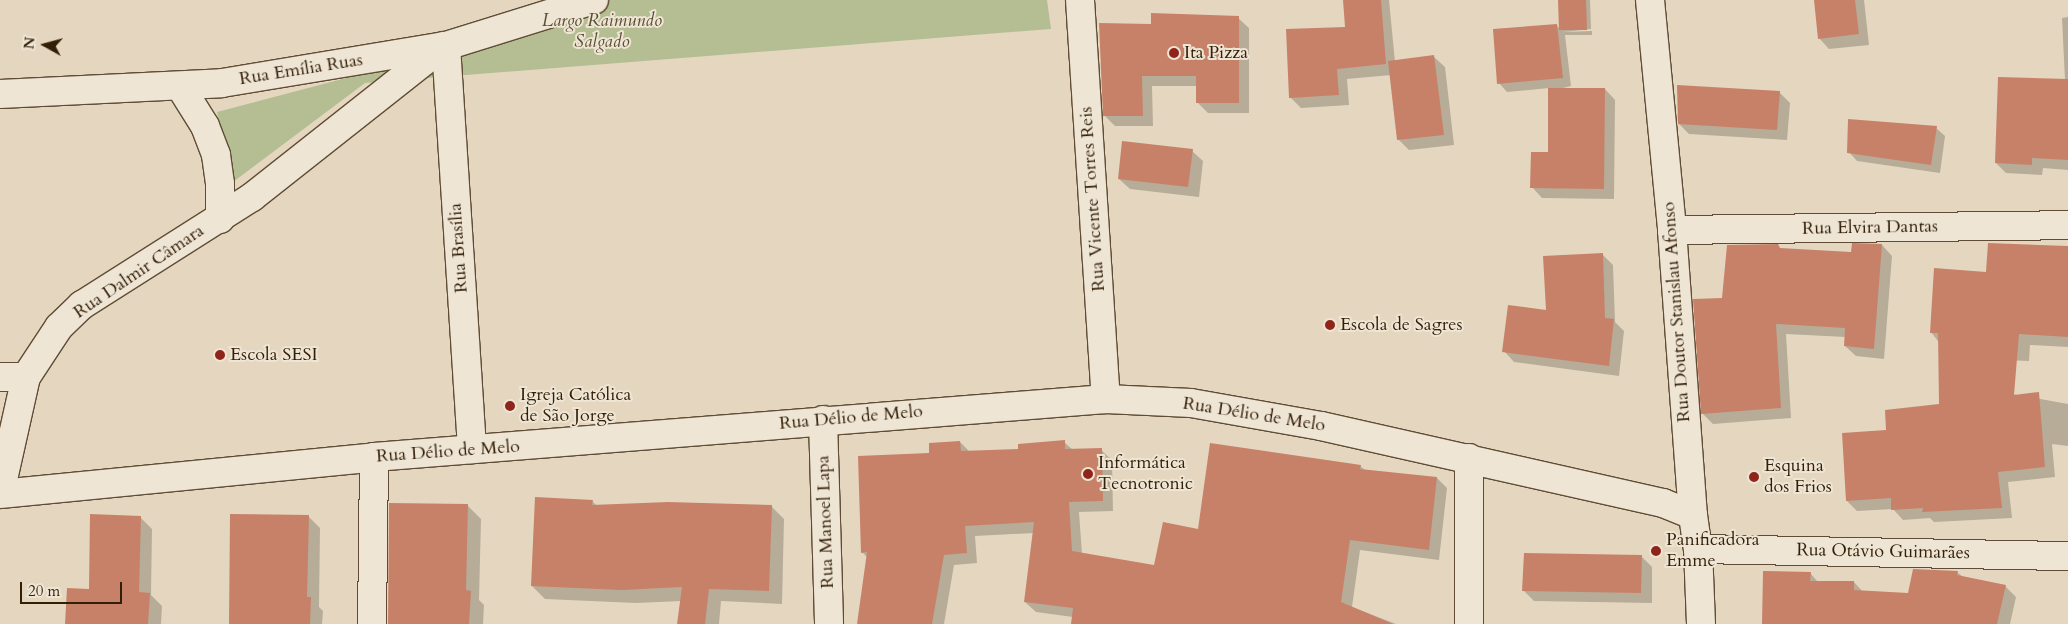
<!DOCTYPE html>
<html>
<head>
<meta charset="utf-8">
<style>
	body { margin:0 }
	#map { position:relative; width:2068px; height:624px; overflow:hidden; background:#e5d7bf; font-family:Cardo,serif }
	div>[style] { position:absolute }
	.green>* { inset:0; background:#b4be92 }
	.shadow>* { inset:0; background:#0003 }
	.building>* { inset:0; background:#c78169 }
	.roads { filter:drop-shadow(1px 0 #604c34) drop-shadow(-1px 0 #604c34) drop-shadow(0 1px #604c34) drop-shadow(0 -1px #604c34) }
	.minor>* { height:28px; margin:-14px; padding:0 14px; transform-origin:14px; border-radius:14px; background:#eee5d5 }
	.dots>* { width:14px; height:14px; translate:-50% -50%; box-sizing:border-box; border:2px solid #eee5d5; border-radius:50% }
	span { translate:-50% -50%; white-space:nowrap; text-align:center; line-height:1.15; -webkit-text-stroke:4px #eee5d5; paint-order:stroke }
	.park-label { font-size:18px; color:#5a4e30; font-style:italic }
	.poi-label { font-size:18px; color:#331e06 }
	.left { translate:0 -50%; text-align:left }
	.street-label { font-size:18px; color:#331e06 }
	.north { position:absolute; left:20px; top:20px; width:50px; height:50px; -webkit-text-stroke:4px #eee5d5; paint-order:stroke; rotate:277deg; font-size:14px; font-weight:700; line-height:20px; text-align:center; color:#331e06 }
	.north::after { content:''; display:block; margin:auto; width:18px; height:22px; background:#331e06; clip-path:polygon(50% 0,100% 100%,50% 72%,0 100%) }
	.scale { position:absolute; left:20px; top:582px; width:102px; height:22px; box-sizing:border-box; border:2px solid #331e06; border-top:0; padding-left:6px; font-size:15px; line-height:18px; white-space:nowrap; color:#331e06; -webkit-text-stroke:4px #eee5d5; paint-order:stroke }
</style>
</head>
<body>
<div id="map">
	<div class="green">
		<div style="clip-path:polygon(599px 0,1047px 0,1051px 29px,365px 83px,233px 182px,217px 112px,346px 78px)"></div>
	</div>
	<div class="shadow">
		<div style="clip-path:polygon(1344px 0,1389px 0,1395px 62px,1434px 57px,1445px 67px,1454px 145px,1409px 150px,1398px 139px,1391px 75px,1347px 79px,1349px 105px,1301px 108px,1290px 97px,1347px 28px)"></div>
		<div style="clip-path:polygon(1559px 0,1590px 0,1591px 29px,1563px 32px,1592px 31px,1592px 35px,1565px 35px,1571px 86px,1555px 90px,1605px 89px,1615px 100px,1614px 199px,1542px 198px,1532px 187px,1549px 153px,1549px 88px,1507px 92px,1499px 83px,1556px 25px,1560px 29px)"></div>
		<div style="clip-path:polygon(1815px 0,1864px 0,1869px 45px,1829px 49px,1819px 38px)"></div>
		<div style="clip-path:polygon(2068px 17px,2068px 170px,2043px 168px,2042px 175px,2006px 173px,1996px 163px,2065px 80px,2062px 18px)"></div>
		<div style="clip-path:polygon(1238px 18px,1249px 28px,1249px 113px,1208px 113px,1197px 102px,1197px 86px,1152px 86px,1153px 126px,1115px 126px,1104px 115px,1152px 25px)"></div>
		<div style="clip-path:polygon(1779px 92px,1790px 103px,1787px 140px,1689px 134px,1679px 124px)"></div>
		<div style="clip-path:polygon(1936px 128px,1945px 136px,1940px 173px,1857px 161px,1849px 152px)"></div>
		<div style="clip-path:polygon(1192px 151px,1203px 161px,1199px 197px,1130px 189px,1119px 179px)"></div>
		<div style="clip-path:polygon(1882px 245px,1892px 256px,1884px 359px,1856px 356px,1845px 346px,1846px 337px,1786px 334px,1791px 418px,1713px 424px,1702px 413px,1723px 299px,1781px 249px,1853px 253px)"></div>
		<div style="clip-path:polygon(2068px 247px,2068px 347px,2030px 345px,2029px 361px,1951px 358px,1931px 332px,1987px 273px)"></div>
		<div style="clip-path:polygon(1602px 254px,1613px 265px,1615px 322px,1624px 331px,1619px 376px,1514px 362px,1504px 351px)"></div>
		<div style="clip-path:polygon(1940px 381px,2068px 404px,2068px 446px,2052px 444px,2055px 477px,2008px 482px,2012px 518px,1934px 522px,1930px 518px,1903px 520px,1893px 509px,1857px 511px,1847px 501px,1887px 431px,1941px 405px)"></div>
		<div style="clip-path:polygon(960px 442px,970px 452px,1019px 450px,1064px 442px,1073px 450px,1101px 450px,1112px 460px,1113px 511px,1079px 512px,1082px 554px,1155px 566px,1199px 531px,1360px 466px,1365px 470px,1437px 478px,1447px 488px,1439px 560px,1360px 550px,1352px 607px,1396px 624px,1072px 624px,1073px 617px,1036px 612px,1025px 602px,1034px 533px,975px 536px,977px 563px,954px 565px,944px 624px,858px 624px,867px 557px,862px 552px)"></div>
		<div style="clip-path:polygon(592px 501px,597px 506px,771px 506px,784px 519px,782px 604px,721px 601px,719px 624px,681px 624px,682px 601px,636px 603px,545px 599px,532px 586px)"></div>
		<div style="clip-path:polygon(467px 505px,481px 519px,479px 600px,484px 605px,483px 624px,389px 624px)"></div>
		<div style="clip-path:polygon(308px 516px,320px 528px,319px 607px,323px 611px,322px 624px,229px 624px)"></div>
		<div style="clip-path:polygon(140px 517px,152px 529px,151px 595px,162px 606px,161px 624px,67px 624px)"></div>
		<div style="clip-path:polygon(1642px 557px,1652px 567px,1652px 603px,1534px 601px,1523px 590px)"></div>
		<div style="clip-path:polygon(1957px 572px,1963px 577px,2005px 586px,2016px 597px,2010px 624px,1764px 624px,1810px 573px,1818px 582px,1854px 582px,1863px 592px,1909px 594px)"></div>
	</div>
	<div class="building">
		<div style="clip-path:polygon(1343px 0,1381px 0,1386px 64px,1337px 69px,1339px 95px,1289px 98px,1286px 29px,1345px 27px)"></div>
		<div style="clip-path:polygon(1558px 0,1586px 0,1587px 30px,1559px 30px)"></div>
		<div style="clip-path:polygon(1814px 0,1855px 0,1859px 34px,1818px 39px)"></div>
		<div style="clip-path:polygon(1151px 13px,1239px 16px,1239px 103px,1196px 103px,1196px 76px,1142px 76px,1143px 116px,1103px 116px,1099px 23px,1151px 24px)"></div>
		<div style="clip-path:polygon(1557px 24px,1563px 78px,1497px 84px,1493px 29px)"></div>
		<div style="clip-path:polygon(1434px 55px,1444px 135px,1397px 140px,1388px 61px)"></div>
		<div style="clip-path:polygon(1998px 77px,2068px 79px,2068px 160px,2032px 158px,2032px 165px,1995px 163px)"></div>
		<div style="clip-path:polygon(1677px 85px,1780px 91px,1777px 130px,1678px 124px)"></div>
		<div style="clip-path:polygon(1548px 88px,1605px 88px,1604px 189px,1530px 188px,1531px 152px,1548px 152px)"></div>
		<div style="clip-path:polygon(1848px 119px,1937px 126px,1931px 165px,1847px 153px)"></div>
		<div style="clip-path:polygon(1122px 141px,1193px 149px,1188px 187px,1118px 179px)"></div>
		<div style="clip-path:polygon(1852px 243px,1882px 244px,1874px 349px,1844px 346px,1845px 328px,1776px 324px,1781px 408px,1701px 414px,1693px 299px,1722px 298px,1727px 245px,1778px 244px,1780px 248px,1851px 252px)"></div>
		<div style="clip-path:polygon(1988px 243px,2068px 246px,2068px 337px,2019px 334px,2014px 395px,2039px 392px,2045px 467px,1998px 472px,2002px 508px,1922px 512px,1923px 508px,1891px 510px,1891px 498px,1846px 501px,1842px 433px,1886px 430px,1885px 410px,1939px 404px,1938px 333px,1930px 333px,1934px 268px,1986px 272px)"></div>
		<div style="clip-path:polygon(1603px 253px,1605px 318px,1614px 319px,1609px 366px,1502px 352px,1508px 305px,1546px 310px,1543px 256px)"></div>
		<div style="clip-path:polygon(1065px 440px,1065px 449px,1102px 448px,1103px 501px,1069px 502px,1072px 551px,1154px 565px,1163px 522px,1198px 529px,1210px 443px,1361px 465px,1360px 469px,1437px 477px,1429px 550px,1350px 540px,1341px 602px,1393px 624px,1071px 624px,1073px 608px,1024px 602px,1034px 522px,965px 526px,967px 553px,944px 555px,932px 624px,857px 624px,867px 552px,861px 553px,858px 456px,929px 453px,929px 443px,960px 441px,961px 451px,1018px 449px,1018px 444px)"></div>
		<div style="clip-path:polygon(535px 497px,593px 500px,592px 505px,668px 502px,772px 505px,769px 591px,709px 589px,705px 624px,677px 624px,682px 587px,622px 590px,531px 586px)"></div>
		<div style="clip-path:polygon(389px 503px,468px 504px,466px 590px,471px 591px,469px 624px,388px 624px)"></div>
		<div style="clip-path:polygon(90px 514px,141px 516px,139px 592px,150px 593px,148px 624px,65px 624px,67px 588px,89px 589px)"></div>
		<div style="clip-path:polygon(230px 514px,309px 515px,307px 597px,311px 597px,310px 624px,229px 624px)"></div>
		<div style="clip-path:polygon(1524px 553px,1642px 555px,1641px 593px,1522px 591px)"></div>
		<div style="clip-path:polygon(1913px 569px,1958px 571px,1957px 575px,2006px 585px,1997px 624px,1762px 624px,1763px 571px,1811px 572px,1810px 581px,1854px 581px,1854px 590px,1908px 593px)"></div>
	</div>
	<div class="roads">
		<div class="minor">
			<div style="left:1080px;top:0;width:400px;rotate:86.3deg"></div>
			<div style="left:1650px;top:0;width:231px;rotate:84.5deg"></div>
			<div style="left:1672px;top:230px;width:286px;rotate:85.8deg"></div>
			<div style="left:1693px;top:515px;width:34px;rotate:82deg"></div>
			<div style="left:1698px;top:549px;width:75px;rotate:87.7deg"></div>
			<div style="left:446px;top:46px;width:404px;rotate:86.3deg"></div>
			<div style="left:180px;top:86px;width:47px;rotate:58deg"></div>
			<div style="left:205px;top:126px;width:31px;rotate:69deg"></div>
			<div style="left:216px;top:155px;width:29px;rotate:82deg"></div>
			<div style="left:220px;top:184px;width:35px;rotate:90deg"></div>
			<div style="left:0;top:94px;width:222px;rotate:-2.8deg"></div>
			<div style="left:222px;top:83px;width:227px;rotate:-9.4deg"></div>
			<div style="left:446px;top:46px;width:155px;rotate:-17.3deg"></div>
			<div style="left:1672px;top:230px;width:396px;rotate:-0.7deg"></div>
			<div style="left:0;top:377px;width:26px"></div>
			<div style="left:823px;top:420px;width:204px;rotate:88.3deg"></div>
			<div style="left:1469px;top:458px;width:166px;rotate:90deg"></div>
			<div style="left:0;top:493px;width:119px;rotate:-77.4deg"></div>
			<div style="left:26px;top:377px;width:60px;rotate:-56.6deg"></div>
			<div style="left:59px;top:327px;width:32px;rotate:-44deg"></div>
			<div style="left:82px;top:305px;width:201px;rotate:-32.4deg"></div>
			<div style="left:252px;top:197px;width:243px;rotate:-38.3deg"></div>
			<div style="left:0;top:494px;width:376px;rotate:-5.6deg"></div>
			<div style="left:374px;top:457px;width:734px;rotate:-4.53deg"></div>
			<div style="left:1106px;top:399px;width:85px;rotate:2.7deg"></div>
			<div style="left:1191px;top:403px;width:132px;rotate:10deg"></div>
			<div style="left:1321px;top:426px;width:351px;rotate:12.7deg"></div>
			<div style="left:1663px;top:503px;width:32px;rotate:22deg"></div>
			<div style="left:1698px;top:549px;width:370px;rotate:1.1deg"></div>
			<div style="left:372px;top:624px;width:167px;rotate:-89.3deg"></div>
		</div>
	</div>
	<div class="dots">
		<div style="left:1174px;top:53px;background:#8f2418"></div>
		<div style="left:1330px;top:325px;background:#8f2418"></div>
		<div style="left:220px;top:355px;background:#8f2418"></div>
		<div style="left:510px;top:406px;background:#8f2418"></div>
		<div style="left:1088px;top:474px;background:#8f2418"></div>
		<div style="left:1754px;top:477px;background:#8f2418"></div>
		<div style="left:1656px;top:551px;background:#8f2418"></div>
	</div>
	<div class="park-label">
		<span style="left:602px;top:32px">Largo Raimundo<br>Salgado</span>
	</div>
	<div class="poi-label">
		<span class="left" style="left:1184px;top:53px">Ita Pizza</span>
		<span class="left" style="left:1340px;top:325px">Escola de Sagres</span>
		<span class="left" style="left:230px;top:355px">Escola SESI</span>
		<span class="left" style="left:520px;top:406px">Igreja Católica<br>de São Jorge</span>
		<span class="left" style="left:1098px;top:474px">Informática<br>Tecnotronic</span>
		<span class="left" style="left:1764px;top:477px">Esquina<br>dos Frios</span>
		<span class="left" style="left:1666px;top:551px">Panificadora<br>Emme</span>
	</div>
	<div class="street-label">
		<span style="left:301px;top:70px;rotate:-9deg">Rua Emília Ruas</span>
		<span style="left:1093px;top:199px;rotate:-94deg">Rua Vicente Torres Reis</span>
		<span style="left:1870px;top:228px;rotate:-1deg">Rua Elvira Dantas</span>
		<span style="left:459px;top:248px;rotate:-94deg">Rua Brasília</span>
		<span style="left:139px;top:272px;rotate:-34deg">Rua Dalmir Câmara</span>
		<span style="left:1677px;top:312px;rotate:-94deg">Rua Doutor Stanislau Afonso</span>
		<span style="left:1254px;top:415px;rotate:9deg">Rua Délio de Melo</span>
		<span style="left:851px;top:418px;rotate:-5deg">Rua Délio de Melo</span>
		<span style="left:448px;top:452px;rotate:-4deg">Rua Délio de Melo</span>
		<span style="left:826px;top:522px;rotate:-92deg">Rua Manoel Lapa</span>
		<span style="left:1883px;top:552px;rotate:1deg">Rua Otávio Guimarães</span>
	</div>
	<div class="north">N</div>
	<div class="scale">20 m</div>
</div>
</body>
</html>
